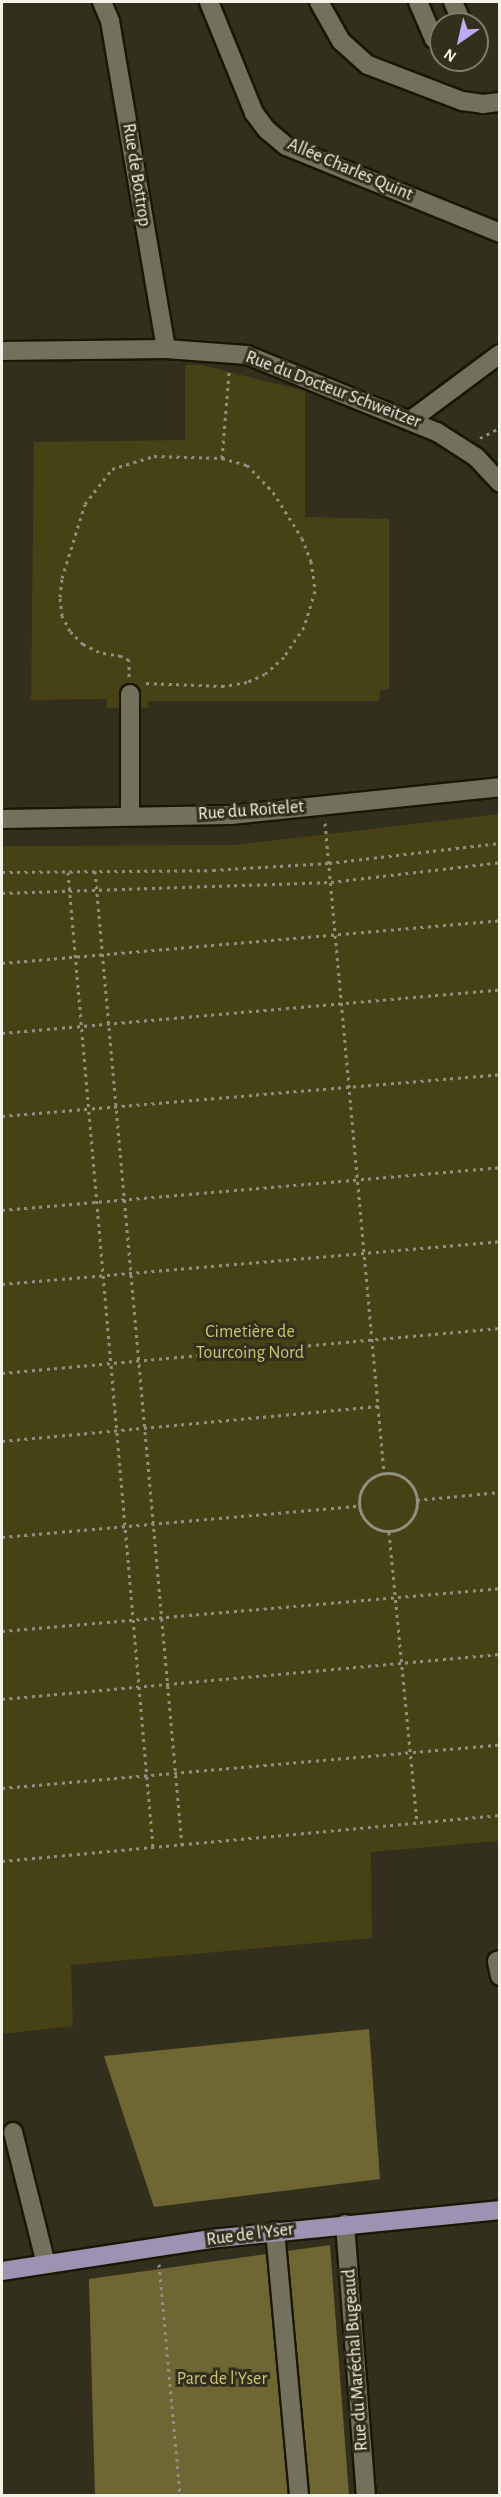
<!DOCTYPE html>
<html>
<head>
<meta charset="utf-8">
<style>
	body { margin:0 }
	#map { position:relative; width:501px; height:2497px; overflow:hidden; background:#322f1c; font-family:"Alegreya Sans",sans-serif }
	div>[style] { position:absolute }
	.green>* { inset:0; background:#474116 }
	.forest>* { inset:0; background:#6e6734 }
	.path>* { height:3px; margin-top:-1.5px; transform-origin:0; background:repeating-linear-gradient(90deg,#918f80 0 3px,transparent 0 7.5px) }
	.path>.ring { margin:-1.5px; padding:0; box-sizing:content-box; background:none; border:3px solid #918f80; border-radius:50% }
	.roads { filter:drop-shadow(2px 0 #1a1705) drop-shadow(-2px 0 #1a1705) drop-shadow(0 2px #1a1705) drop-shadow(0 -2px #1a1705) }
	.minor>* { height:18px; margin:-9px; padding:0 9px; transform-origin:9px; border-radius:9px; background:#73705b }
	.major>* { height:18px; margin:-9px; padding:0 9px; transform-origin:9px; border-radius:9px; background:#9e92b3 }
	span { translate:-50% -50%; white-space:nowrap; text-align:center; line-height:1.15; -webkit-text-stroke:6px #322f1c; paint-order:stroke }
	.street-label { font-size:18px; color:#f4f3e7 }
	.park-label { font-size:18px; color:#ccc272 }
	.frame { position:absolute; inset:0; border:3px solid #f4f3e7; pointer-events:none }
	.north { position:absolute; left:429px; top:12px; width:60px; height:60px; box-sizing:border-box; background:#322f1c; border:2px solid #807d6d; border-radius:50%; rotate:214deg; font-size:16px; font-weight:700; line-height:24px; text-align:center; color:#f4f3e7 }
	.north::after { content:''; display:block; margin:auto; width:21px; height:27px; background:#bda9f5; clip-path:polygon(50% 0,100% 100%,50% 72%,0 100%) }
</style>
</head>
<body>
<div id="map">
	<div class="green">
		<div style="clip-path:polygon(185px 365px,202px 365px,305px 391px,305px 517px,389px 519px,389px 689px,380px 690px,379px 701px,149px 701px,148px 708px,107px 708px,107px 699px,31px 700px,34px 442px,185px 440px)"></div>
		<div style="clip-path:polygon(499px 814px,499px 1841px,371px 1852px,372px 1938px,71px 1965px,73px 2026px,2px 2034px,2px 846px,235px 845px)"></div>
	</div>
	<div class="forest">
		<div style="clip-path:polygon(369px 2029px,380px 2179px,154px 2207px,104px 2056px)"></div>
		<div style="clip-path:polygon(330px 2245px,349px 2495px,95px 2495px,89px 2279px)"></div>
	</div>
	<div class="path">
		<div style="left:480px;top:438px;width:22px;rotate:-27deg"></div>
		<div style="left:222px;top:458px;width:86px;rotate:-85.3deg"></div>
		<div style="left:129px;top:677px;width:17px;rotate:-90deg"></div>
		<div style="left:129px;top:660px;width:9px;rotate:-153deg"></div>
		<div style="left:121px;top:656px;width:22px;rotate:-170deg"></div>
		<div style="left:99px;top:652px;width:18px;rotate:-153deg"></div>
		<div style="left:83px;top:644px;width:18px;rotate:-135deg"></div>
		<div style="left:70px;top:631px;width:17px;rotate:-118deg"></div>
		<div style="left:62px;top:616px;width:19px;rotate:-96deg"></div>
		<div style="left:60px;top:597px;width:19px;rotate:-84deg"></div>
		<div style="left:62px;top:578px;width:77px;rotate:-72.7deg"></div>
		<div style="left:85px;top:504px;width:44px;rotate:-52.4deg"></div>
		<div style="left:112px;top:469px;width:44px;rotate:-17.2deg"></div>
		<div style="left:154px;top:456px;width:68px;rotate:1.7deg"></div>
		<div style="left:222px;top:458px;width:26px;rotate:16deg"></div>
		<div style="left:247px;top:465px;width:37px;rotate:46deg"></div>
		<div style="left:273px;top:492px;width:54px;rotate:57.8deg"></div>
		<div style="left:302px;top:538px;width:25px;rotate:69deg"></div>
		<div style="left:311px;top:561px;width:30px;rotate:82deg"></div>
		<div style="left:315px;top:591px;width:38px;rotate:107deg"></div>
		<div style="left:304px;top:627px;width:36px;rotate:124deg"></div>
		<div style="left:284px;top:657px;width:25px;rotate:138deg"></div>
		<div style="left:265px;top:674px;width:20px;rotate:156deg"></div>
		<div style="left:247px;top:682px;width:23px;rotate:170deg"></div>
		<div style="left:224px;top:686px;width:81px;rotate:-177.9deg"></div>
		<div style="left:325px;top:823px;width:653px;rotate:84.81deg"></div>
		<div style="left:95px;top:871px;width:978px;rotate:84.9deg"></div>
		<div style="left:2px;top:872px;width:211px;rotate:-0.5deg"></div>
		<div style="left:213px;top:870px;width:116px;rotate:-3.5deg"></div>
		<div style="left:329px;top:863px;width:172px;rotate:-6.7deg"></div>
		<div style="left:68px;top:872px;width:979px;rotate:85.02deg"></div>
		<div style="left:2px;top:893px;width:329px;rotate:-1.9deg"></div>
		<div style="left:331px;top:882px;width:170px;rotate:-6.7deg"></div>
		<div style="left:2px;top:963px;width:500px;rotate:-4.9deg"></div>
		<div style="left:2px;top:1033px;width:500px;rotate:-5deg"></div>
		<div style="left:2px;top:1116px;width:500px;rotate:-4.8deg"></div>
		<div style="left:2px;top:1210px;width:500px;rotate:-4.9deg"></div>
		<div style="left:2px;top:1284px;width:500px;rotate:-4.9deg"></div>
		<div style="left:2px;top:1373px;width:500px;rotate:-5.16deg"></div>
		<div style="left:2px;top:1441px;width:378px;rotate:-5.3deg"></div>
		<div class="ring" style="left:359px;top:1473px;width:55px;height:55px"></div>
		<div style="left:417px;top:1500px;width:83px;rotate:-5.5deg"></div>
		<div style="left:389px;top:1532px;width:292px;rotate:84.5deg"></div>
		<div style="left:2px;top:1537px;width:358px;rotate:-5deg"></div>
		<div style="left:2px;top:1631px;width:500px;rotate:-4.9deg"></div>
		<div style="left:2px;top:1699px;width:500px;rotate:-5.16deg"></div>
		<div style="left:2px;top:1788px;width:500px;rotate:-5deg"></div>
		<div style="left:2px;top:1861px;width:500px;rotate:-5.28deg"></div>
		<div style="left:159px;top:2264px;width:233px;rotate:84.8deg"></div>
	</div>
	<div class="roads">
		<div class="minor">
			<div style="left:102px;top:2px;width:21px;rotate:67deg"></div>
			<div style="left:110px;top:21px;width:333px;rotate:80.3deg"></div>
			<div style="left:209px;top:2px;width:120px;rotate:67.9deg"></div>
			<div style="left:254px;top:113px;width:21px;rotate:53deg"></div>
			<div style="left:267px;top:130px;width:25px;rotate:40deg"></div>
			<div style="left:286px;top:146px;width:231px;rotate:22.1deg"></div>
			<div style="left:319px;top:2px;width:45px;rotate:60.6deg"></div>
			<div style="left:341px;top:41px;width:36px;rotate:42deg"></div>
			<div style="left:368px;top:65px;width:101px;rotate:21deg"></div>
			<div style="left:462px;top:101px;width:21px;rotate:8deg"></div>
			<div style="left:483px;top:104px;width:17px;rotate:-7deg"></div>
			<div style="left:418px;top:2px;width:40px;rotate:66.6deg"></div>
			<div style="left:434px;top:39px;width:8px;rotate:-23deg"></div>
			<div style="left:453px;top:2px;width:24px;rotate:66deg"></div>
			<div style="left:2px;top:351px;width:164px;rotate:-0.7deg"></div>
			<div style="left:166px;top:349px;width:81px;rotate:4.2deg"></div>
			<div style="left:247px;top:355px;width:205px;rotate:22.1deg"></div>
			<div style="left:437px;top:432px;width:46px;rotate:32.7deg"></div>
			<div style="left:476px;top:457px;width:35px;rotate:47deg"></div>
			<div style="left:411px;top:420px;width:111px;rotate:-36.6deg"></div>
			<div style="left:130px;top:694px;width:122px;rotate:90deg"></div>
			<div style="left:2px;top:819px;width:229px;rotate:-1deg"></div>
			<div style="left:231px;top:815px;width:270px;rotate:-5.9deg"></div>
			<div style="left:500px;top:1960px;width:3px;rotate:162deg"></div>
			<div style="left:497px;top:1961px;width:15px;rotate:79deg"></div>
			<div style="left:13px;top:2132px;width:136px;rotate:76deg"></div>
			<div style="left:345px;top:2224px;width:273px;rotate:85.6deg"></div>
			<div style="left:275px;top:2231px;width:266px;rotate:84.8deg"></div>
		</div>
		<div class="major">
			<div style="left:2px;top:2271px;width:210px;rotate:-8.7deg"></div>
			<div style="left:210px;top:2239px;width:291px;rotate:-5.7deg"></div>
		</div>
	</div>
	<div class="street-label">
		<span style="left:350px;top:170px;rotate:23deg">Allée Charles Quint</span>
		<span style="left:136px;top:175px;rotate:81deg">Rue de Bottrop</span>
		<span style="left:333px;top:390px;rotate:21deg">Rue du Docteur Schweitzer</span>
		<span style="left:251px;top:811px;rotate:-4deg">Rue du Roitelet</span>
		<span style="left:250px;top:2235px;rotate:-7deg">Rue de l'Yser</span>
		<span style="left:356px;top:2360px;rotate:-94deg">Rue du Maréchal Bugeaud</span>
	</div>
	<div class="park-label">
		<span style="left:250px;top:1343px">Cimetière de<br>Tourcoing Nord</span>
		<span style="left:222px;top:2379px">Parc de l'Yser</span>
	</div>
	<div class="frame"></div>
	<div class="north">N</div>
</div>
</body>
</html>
